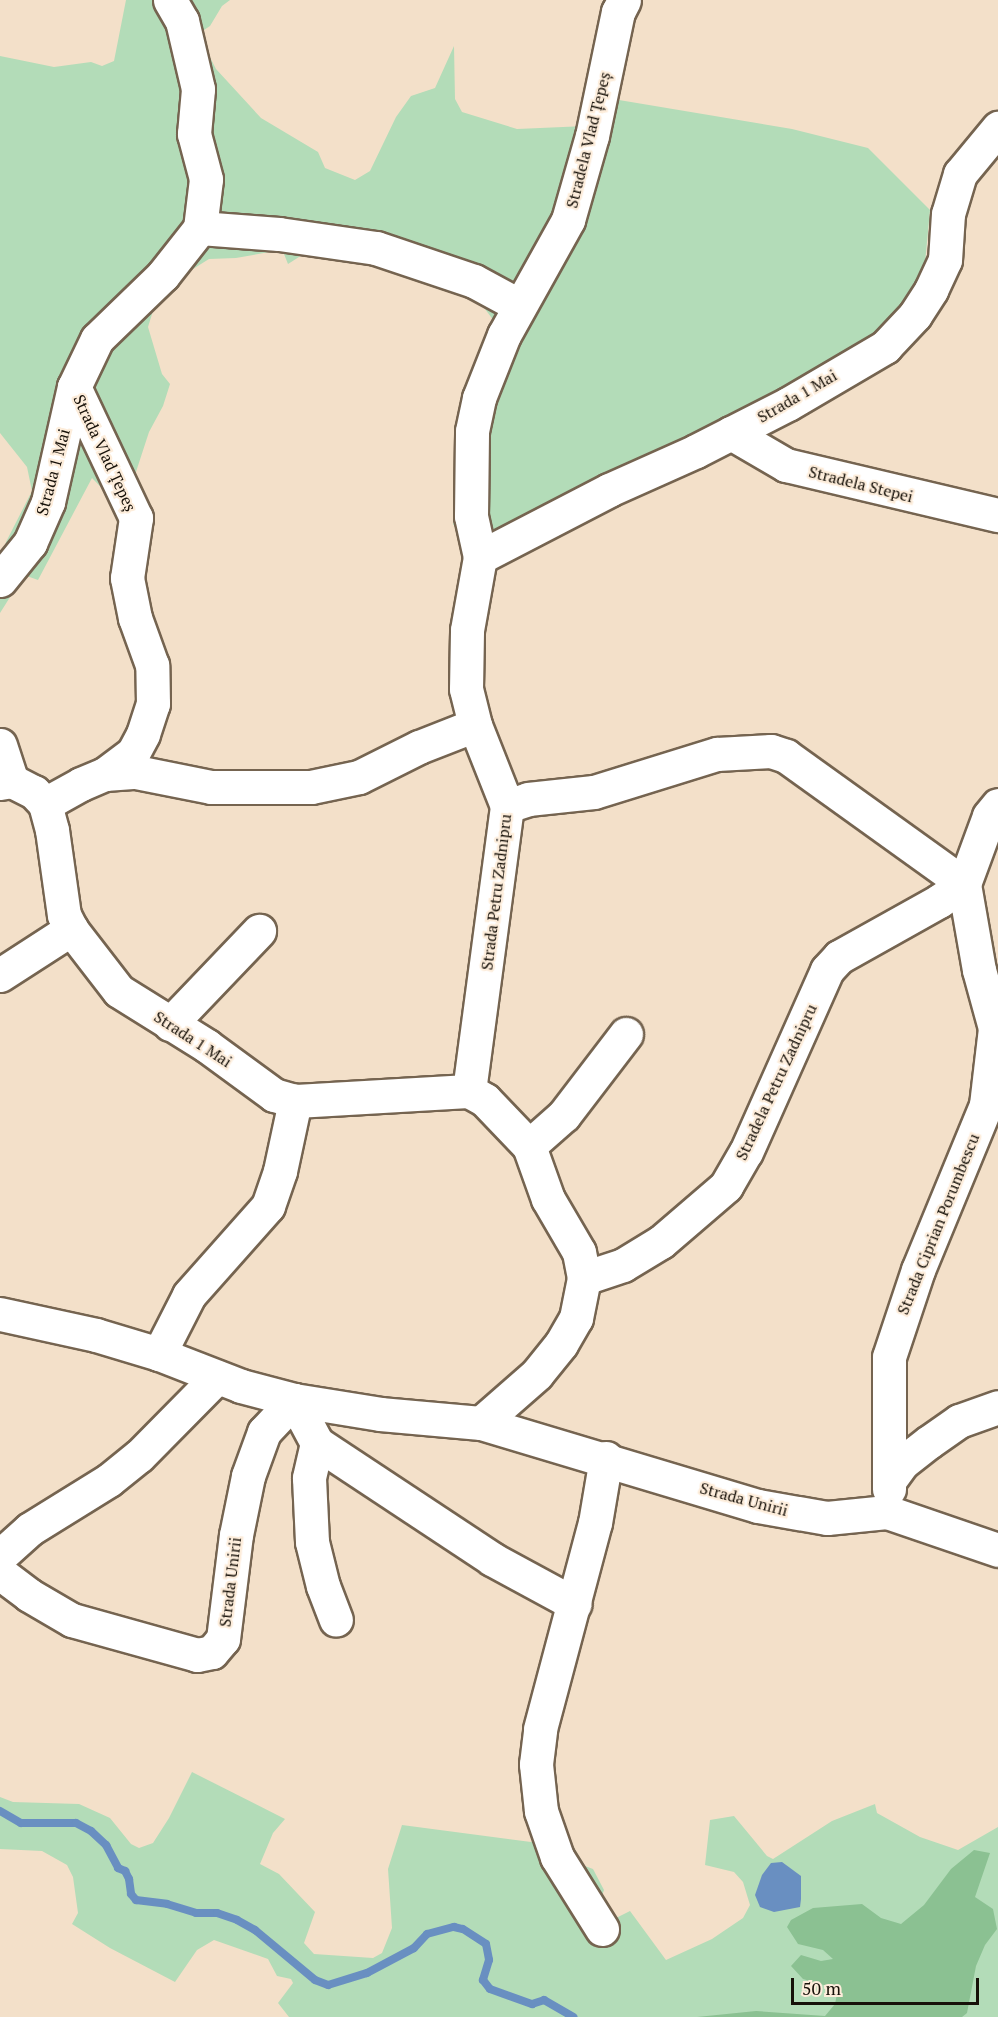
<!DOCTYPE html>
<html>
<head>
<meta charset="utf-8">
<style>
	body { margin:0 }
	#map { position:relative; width:998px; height:2017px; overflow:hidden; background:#f3e0c9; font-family:"PT Serif",serif }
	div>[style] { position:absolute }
	.green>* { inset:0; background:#b3dcb8 }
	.forest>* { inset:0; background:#8bc192 }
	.water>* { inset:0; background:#698fc1 }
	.stream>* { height:8px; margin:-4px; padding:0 4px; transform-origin:4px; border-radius:4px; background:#698fc1 }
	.roads { filter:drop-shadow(2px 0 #756450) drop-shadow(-2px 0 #756450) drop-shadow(0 2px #756450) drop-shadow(0 -2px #756450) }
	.minor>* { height:33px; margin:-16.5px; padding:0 16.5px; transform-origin:16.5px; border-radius:16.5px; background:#fff }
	span { translate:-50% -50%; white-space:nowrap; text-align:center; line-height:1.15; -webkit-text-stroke:4.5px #fdeddb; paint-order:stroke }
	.street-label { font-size:16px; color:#171109 }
	.scale { position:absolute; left:791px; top:1978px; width:188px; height:27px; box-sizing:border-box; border:3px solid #171109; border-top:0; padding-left:8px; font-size:18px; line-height:21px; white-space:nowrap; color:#171109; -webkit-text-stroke:4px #fdeddb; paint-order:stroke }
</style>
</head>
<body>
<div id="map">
	<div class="green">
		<div style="clip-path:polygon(126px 0,230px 0,222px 6px,210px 26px,198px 34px,216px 69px,261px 118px,318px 152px,325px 168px,355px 180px,370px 171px,396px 117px,411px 96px,435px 88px,454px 46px,455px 99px,462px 112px,517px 129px,586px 126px,613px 99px,792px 129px,868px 148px,930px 210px,924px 274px,884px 330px,697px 437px,496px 535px,485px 518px,453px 525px,494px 321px,479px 301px,458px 287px,390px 261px,310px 250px,288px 264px,284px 254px,275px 251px,236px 258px,209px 259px,169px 284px,157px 298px,148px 327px,162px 374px,170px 384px,163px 406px,149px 432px,134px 478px,145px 498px,141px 510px,122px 509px,92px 478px,38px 580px,24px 575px,0 613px,0 564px,6px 542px,32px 491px,27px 467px,0 433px,0 56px,54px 67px,91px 62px,102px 66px,114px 61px)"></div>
		<div style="clip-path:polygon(192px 1772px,285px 1819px,273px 1833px,260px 1864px,279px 1874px,315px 1912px,304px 1943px,314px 1954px,373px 1958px,382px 1953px,392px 1928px,388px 1869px,402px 1825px,531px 1842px,560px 1825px,585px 1866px,593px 1869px,604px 1890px,601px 1898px,616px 1918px,630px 1911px,666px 1960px,712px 1939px,743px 1918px,750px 1905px,743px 1882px,734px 1872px,705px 1865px,710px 1820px,734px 1816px,767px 1856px,773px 1859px,832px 1821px,875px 1804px,877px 1813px,920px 1837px,958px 1850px,998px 1827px,998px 2017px,289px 2017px,278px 2003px,293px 1983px,291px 1979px,277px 1976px,268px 1959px,214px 1940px,197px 1950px,175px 1982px,110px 1948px,72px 1924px,78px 1913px,73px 1877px,67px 1865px,42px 1851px,0 1849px,0 1797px,13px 1802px,79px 1804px,110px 1818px,131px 1844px,139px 1848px,153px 1843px,169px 1818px)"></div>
	</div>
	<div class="forest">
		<div style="clip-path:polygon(974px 1850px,990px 1853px,975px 1897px,993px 1909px,997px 1929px,985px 1945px,976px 1966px,967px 2013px,962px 2017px,697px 2017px,756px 2011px,825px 2016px,835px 2004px,838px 1989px,803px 1979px,791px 1966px,801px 1955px,821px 1961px,833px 1959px,823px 1950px,798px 1944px,787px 1927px,791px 1920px,813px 1908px,862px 1904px,881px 1918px,901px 1924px,924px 1905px,951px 1869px)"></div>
	</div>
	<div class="water">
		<div style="clip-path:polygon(782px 1862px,801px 1876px,801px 1899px,800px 1907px,774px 1912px,760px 1907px,755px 1895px,762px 1875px,771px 1863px)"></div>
	</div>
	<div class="stream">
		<div style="left:0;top:1811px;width:24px;rotate:30deg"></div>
		<div style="left:21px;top:1823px;width:55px"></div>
		<div style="left:76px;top:1823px;width:17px;rotate:28deg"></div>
		<div style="left:91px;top:1831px;width:21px;rotate:43deg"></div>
		<div style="left:106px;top:1845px;width:26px;rotate:62deg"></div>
		<div style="left:118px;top:1868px;width:8px;rotate:23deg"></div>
		<div style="left:125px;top:1871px;width:9px;rotate:63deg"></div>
		<div style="left:129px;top:1879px;width:15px;rotate:82deg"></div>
		<div style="left:131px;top:1894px;width:8px;rotate:50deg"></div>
		<div style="left:136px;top:1900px;width:31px;rotate:7deg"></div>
		<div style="left:167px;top:1904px;width:30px;rotate:17deg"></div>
		<div style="left:196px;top:1913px;width:21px"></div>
		<div style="left:217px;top:1913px;width:21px;rotate:19deg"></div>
		<div style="left:237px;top:1920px;width:21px;rotate:29deg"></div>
		<div style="left:255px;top:1930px;width:78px;rotate:39.8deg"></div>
		<div style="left:315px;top:1980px;width:14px;rotate:21deg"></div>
		<div style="left:328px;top:1985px;width:41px;rotate:-17.1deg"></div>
		<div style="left:367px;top:1973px;width:53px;rotate:-28deg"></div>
		<div style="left:414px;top:1948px;width:19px;rotate:-47deg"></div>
		<div style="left:427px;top:1934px;width:28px;rotate:-15deg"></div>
		<div style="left:454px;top:1927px;width:9px;rotate:13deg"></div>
		<div style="left:463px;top:1929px;width:27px;rotate:33deg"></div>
		<div style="left:486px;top:1944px;width:16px;rotate:79deg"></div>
		<div style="left:489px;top:1960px;width:21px;rotate:107deg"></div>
		<div style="left:483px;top:1980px;width:11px;rotate:52deg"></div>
		<div style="left:490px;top:1989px;width:45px;rotate:19.7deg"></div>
		<div style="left:532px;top:2004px;width:13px;rotate:-18deg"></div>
		<div style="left:544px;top:2000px;width:34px;rotate:30deg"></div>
	</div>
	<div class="roads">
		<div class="minor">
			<div style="left:200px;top:228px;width:79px;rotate:4.3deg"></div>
			<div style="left:279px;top:234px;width:98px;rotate:8.2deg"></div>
			<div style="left:376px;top:248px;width:103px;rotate:18.6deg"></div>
			<div style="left:474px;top:281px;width:52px;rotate:28.5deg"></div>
			<div style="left:731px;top:433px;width:64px;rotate:30.2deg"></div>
			<div style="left:786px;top:465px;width:218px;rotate:13.3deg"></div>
			<div style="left:480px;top:557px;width:145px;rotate:-27.4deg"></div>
			<div style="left:609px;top:490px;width:95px;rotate:-24.1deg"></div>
			<div style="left:696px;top:451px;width:103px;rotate:-27.1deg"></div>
			<div style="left:788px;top:404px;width:113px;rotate:-30.4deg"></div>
			<div style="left:885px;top:347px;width:44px;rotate:-46.8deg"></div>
			<div style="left:915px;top:315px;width:30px;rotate:-57deg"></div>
			<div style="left:931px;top:290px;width:33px;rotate:-65deg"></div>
			<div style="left:945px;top:260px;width:46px;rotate:-86.3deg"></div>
			<div style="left:948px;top:214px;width:42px;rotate:-73.3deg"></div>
			<div style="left:960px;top:174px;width:60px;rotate:-50.4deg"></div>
			<div style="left:0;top:580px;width:48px;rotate:-51deg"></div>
			<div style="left:30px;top:543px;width:45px;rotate:-66.3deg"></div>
			<div style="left:48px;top:502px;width:118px;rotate:-77.3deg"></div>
			<div style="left:0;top:745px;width:38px;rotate:72deg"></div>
			<div style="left:12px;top:781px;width:12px;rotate:171deg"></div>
			<div style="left:105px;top:774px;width:35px;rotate:-37deg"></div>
			<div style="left:133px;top:753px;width:21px;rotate:-62deg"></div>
			<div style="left:143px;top:734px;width:32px;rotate:-72deg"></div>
			<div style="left:153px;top:704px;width:39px;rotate:-91deg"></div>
			<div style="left:152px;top:665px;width:50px;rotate:-109.9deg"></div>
			<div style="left:135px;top:618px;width:41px;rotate:-101.3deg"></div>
			<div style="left:127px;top:578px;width:61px;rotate:-81.5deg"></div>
			<div style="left:136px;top:518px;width:145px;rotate:-115.3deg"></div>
			<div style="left:74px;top:387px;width:53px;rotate:-64.4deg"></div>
			<div style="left:97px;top:339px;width:92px;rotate:-44.1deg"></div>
			<div style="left:163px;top:275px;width:60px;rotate:-51.8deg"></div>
			<div style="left:200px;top:228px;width:49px;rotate:-83deg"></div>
			<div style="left:206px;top:179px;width:47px;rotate:-104.9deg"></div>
			<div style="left:194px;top:134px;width:45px;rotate:-84.9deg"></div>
			<div style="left:198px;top:89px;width:70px;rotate:-103.2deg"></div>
			<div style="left:182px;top:21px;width:24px;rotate:-120deg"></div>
			<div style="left:12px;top:781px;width:25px;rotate:27deg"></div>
			<div style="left:34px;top:792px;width:16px;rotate:47deg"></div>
			<div style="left:45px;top:804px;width:27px;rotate:75deg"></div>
			<div style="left:52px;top:830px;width:86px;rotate:82deg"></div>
			<div style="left:64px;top:915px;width:16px;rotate:63deg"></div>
			<div style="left:71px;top:929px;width:78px;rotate:52.3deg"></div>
			<div style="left:119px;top:991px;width:104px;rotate:32deg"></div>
			<div style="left:207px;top:1046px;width:83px;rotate:36.2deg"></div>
			<div style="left:274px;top:1095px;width:22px;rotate:16deg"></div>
			<div style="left:295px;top:1101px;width:174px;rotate:-3.3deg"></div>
			<div style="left:45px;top:804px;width:41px;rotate:-29.1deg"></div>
			<div style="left:81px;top:784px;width:26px;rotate:-23deg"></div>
			<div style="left:105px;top:774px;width:31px;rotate:-4deg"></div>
			<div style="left:136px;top:772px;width:76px;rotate:11.3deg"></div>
			<div style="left:211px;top:787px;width:100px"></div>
			<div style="left:311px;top:787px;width:49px;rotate:-11.8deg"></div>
			<div style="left:359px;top:777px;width:67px;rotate:-26.6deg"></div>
			<div style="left:419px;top:747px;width:60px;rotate:-21.4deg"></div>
			<div style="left:507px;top:806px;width:87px;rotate:-111.6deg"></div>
			<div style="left:475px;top:725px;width:37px;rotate:-104deg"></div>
			<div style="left:466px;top:689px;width:59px;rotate:-89deg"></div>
			<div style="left:467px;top:630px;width:74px;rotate:-79.9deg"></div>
			<div style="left:480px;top:557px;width:42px;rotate:-102.4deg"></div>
			<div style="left:471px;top:516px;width:85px;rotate:-89.3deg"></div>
			<div style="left:472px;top:431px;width:34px;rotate:-78deg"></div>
			<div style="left:479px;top:398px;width:68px;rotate:-68.4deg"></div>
			<div style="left:504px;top:335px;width:132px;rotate:-60.9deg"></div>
			<div style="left:568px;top:220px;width:87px;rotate:-74.1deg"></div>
			<div style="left:592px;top:136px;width:127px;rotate:-78.2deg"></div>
			<div style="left:618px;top:12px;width:13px;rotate:-63deg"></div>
			<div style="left:0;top:975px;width:85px;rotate:-32.9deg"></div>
			<div style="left:170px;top:1024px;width:129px;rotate:-46.3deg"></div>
			<div style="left:469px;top:1091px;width:288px;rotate:-82.4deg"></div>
			<div style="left:507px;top:806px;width:22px;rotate:-18deg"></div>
			<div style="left:528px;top:799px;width:66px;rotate:-6.1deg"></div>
			<div style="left:594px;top:792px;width:129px;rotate:-17.2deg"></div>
			<div style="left:717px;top:754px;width:54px;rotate:-3.2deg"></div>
			<div style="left:771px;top:751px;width:16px;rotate:18deg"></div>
			<div style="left:786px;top:756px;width:219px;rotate:35.7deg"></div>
			<div style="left:469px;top:1091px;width:18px;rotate:29deg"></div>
			<div style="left:485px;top:1100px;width:64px;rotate:46.3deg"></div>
			<div style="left:529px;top:1146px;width:56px;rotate:70.3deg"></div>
			<div style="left:548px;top:1199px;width:61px;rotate:59.7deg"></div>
			<div style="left:579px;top:1252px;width:26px;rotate:79deg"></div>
			<div style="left:584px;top:1278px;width:41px;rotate:101.3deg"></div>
			<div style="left:576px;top:1318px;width:30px;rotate:120deg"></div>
			<div style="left:561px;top:1344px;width:38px;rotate:129deg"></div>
			<div style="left:537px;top:1374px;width:74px;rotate:138.8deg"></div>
			<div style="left:529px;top:1146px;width:47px;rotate:-41.5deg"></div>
			<div style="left:564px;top:1115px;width:102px;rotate:-52.6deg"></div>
			<div style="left:584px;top:1278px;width:41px;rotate:-18.4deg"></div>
			<div style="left:623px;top:1265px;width:44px;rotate:-31.2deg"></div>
			<div style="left:661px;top:1242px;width:86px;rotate:-40.7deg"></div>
			<div style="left:726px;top:1186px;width:39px;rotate:-60deg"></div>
			<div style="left:746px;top:1152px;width:199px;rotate:-66deg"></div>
			<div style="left:827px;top:970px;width:18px;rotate:-47deg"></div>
			<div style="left:839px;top:957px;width:115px;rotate:-29.2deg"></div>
			<div style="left:939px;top:901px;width:30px;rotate:-34deg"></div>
			<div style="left:0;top:1314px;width:98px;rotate:12.3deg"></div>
			<div style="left:96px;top:1335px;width:66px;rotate:16.8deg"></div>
			<div style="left:159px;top:1354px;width:88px;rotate:21.3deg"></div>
			<div style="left:241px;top:1386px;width:55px;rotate:14.8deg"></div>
			<div style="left:294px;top:1400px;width:87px;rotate:9.2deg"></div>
			<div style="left:380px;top:1414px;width:101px;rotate:5.1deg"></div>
			<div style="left:481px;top:1423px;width:289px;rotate:16.7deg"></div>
			<div style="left:758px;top:1506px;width:70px;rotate:9.9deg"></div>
			<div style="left:827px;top:1518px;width:60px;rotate:-5.7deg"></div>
			<div style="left:887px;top:1512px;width:117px;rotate:18.9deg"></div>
			<div style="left:159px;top:1354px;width:66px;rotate:-63deg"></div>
			<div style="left:189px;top:1295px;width:119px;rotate:-48.4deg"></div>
			<div style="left:268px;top:1206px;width:37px;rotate:-71deg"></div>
			<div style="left:280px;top:1171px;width:72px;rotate:-77.9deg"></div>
			<div style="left:317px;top:1443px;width:36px;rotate:103deg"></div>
			<div style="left:309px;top:1478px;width:64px;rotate:87.3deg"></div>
			<div style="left:312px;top:1542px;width:45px;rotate:76deg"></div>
			<div style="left:323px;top:1586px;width:36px;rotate:69deg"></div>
			<div style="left:889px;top:1481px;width:124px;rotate:-90deg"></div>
			<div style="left:889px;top:1357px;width:92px;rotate:-71.6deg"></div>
			<div style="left:918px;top:1270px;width:178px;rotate:-67.6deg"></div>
			<div style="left:986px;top:1105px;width:78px;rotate:-83.3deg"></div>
			<div style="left:995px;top:1028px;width:60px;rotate:-105.4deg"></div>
			<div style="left:979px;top:970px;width:87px;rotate:-99.9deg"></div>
			<div style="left:964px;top:884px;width:72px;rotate:-69.8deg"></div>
			<div style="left:989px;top:816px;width:14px;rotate:-51deg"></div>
			<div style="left:889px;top:1489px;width:8px;rotate:-90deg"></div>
			<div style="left:889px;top:1481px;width:22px;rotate:-54deg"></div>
			<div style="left:902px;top:1463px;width:34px;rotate:-38deg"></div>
			<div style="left:929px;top:1442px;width:37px;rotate:-35deg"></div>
			<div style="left:959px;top:1421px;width:41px;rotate:-19.7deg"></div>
			<div style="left:0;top:1556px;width:40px;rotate:-42deg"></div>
			<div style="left:30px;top:1529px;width:93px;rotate:-31.8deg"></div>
			<div style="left:109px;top:1480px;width:38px;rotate:-39deg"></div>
			<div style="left:139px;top:1456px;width:111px;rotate:-45.4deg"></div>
			<div style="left:0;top:1573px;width:36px;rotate:37deg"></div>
			<div style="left:29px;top:1595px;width:50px;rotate:30.2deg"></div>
			<div style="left:72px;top:1620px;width:130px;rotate:15.6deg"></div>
			<div style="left:197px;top:1655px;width:15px;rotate:-11deg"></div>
			<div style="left:212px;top:1652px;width:17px;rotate:-50deg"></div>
			<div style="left:223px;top:1639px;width:105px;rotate:-82.9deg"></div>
			<div style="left:236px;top:1535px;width:60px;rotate:-78.5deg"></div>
			<div style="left:248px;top:1476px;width:47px;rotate:-70deg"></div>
			<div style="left:264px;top:1432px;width:44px;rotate:-46.8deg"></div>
			<div style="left:294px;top:1400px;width:49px;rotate:61.9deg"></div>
			<div style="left:317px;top:1443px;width:210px;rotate:33.5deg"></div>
			<div style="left:492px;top:1559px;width:94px;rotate:28.5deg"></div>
			<div style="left:602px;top:1929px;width:85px;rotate:-122deg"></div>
			<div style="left:557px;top:1857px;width:49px;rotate:-109.2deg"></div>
			<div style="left:541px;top:1811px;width:47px;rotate:-96.1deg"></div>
			<div style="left:536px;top:1764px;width:35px;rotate:-83deg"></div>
			<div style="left:540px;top:1729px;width:213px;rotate:-75.1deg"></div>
			<div style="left:595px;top:1523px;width:66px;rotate:-80.4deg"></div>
		</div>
	</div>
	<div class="street-label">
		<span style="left:588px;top:140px;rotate:-76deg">Stradela Vlad Țepeș</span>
		<span style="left:797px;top:396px;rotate:-30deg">Strada 1 Mai</span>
		<span style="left:105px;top:453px;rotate:65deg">Strada Vlad Țepeș</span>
		<span style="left:53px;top:472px;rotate:-75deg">Strada 1 Mai</span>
		<span style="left:861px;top:484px;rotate:14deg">Stradela Stepei</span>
		<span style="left:496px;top:892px;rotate:-83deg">Strada Petru Zadnipru</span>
		<span style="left:193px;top:1039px;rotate:33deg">Strada 1 Mai</span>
		<span style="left:776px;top:1082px;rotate:-65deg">Stradela Petru Zadnipru</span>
		<span style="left:938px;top:1224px;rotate:-68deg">Strada Ciprian Porumbescu</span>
		<span style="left:744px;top:1499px;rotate:15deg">Strada Unirii</span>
		<span style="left:230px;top:1582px;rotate:-83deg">Strada Unirii</span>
	</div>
	<div class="scale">50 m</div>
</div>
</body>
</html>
